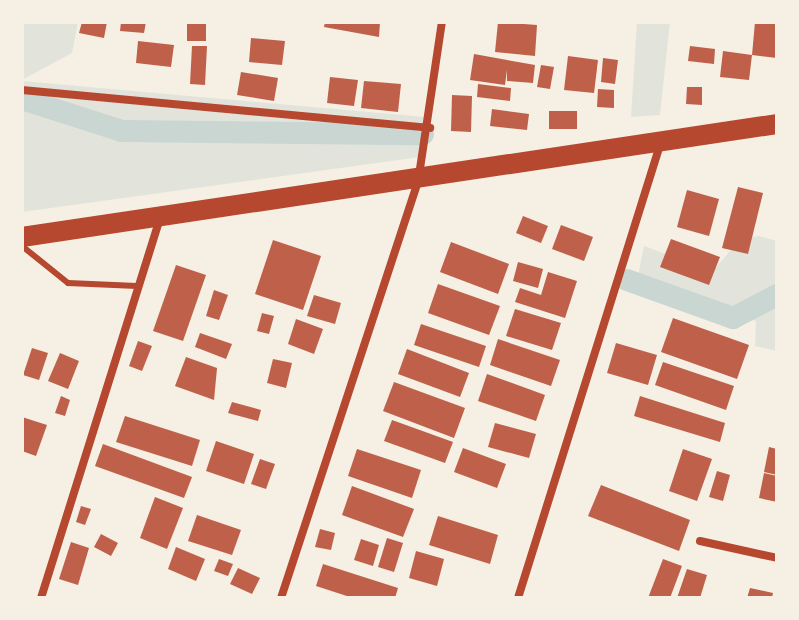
<!DOCTYPE html>
<html>
<head>
<meta charset="utf-8">
<style>
	body { margin:0 }
	#map { position:relative; width:799px; height:620px; overflow:hidden; background:#f6efe4; font-family:"Nunito Sans",sans-serif }
	div>[style] { position:absolute }
	.green>* { inset:0; background:#e2e4dc }
	.canal>* { height:22px; margin:-11px; padding:0 11px; transform-origin:11px; border-radius:11px; background:#c9d6d2 }
	.building>* { inset:0; background:#bf614a }
	.service>* { height:6px; margin:-3px; padding:0 3px; transform-origin:3px; border-radius:3px; background:#b5482f }
	.minor>* { height:8px; margin:-4px; padding:0 4px; transform-origin:4px; border-radius:4px; background:#b5482f }
	.primary>* { height:20px; margin:-10px; padding:0 10px; transform-origin:10px; border-radius:10px; background:#b5482f }
	span { translate:-50% -50%; white-space:nowrap; text-align:center; line-height:1.15; -webkit-text-stroke:8px #f6efe4; paint-order:stroke }
	.frame { position:absolute; inset:0; border:24px solid #f6efe4; pointer-events:none }
</style>
</head>
<body>
<div id="map">
	<div class="green">
		<div style="clip-path:polygon(22px 22px,78px 22px,72px 53px,22px 80px)"></div>
		<div style="clip-path:polygon(637px 22px,670px 22px,660px 115px,631px 117px)"></div>
		<div style="clip-path:polygon(22px 81px,425px 117px,420px 157px,22px 212px)"></div>
		<div style="clip-path:polygon(759px 236px,777px 241px,777px 351px,755px 346px,756px 321px,638px 276px,644px 246px,713px 271px,740px 239px)"></div>
	</div>
	<div class="canal">
		<div style="left:22px;top:99px;width:105px;rotate:17.7deg"></div>
		<div style="left:122px;top:131px;width:301px;rotate:0.6deg"></div>
		<div style="left:627px;top:280px;width:113px;rotate:19.7deg"></div>
		<div style="left:733px;top:318px;width:50px;rotate:-27.6deg"></div>
	</div>
	<div class="building">
		<div style="clip-path:polygon(82px 22px,107px 22px,104px 38px,79px 33px)"></div>
		<div style="clip-path:polygon(121px 22px,146px 22px,144px 33px,120px 31px)"></div>
		<div style="clip-path:polygon(187px 22px,206px 22px,206px 41px,187px 41px)"></div>
		<div style="clip-path:polygon(325px 22px,380px 22px,379px 37px,324px 27px)"></div>
		<div style="clip-path:polygon(498px 22px,537px 25px,535px 56px,495px 52px)"></div>
		<div style="clip-path:polygon(755px 22px,777px 22px,777px 58px,752px 55px)"></div>
		<div style="clip-path:polygon(251px 38px,285px 41px,282px 65px,249px 62px)"></div>
		<div style="clip-path:polygon(138px 41px,174px 45px,171px 67px,136px 63px)"></div>
		<div style="clip-path:polygon(192px 46px,207px 46px,205px 85px,190px 84px)"></div>
		<div style="clip-path:polygon(690px 46px,715px 49px,714px 64px,688px 61px)"></div>
		<div style="clip-path:polygon(723px 51px,752px 55px,749px 80px,720px 77px)"></div>
		<div style="clip-path:polygon(474px 54px,535px 65px,533px 83px,507px 81px,507px 70px,505px 85px,470px 80px)"></div>
		<div style="clip-path:polygon(568px 56px,598px 60px,594px 93px,564px 90px)"></div>
		<div style="clip-path:polygon(603px 58px,618px 60px,615px 84px,601px 82px)"></div>
		<div style="clip-path:polygon(541px 65px,554px 67px,550px 89px,537px 87px)"></div>
		<div style="clip-path:polygon(241px 72px,278px 78px,274px 101px,237px 95px)"></div>
		<div style="clip-path:polygon(330px 77px,358px 80px,354px 106px,327px 103px)"></div>
		<div style="clip-path:polygon(364px 81px,401px 84px,398px 112px,361px 108px)"></div>
		<div style="clip-path:polygon(478px 84px,511px 88px,510px 101px,477px 97px)"></div>
		<div style="clip-path:polygon(687px 87px,702px 87px,702px 105px,686px 104px)"></div>
		<div style="clip-path:polygon(598px 89px,614px 90px,614px 108px,597px 107px)"></div>
		<div style="clip-path:polygon(452px 95px,472px 96px,471px 132px,451px 131px)"></div>
		<div style="clip-path:polygon(492px 109px,529px 114px,527px 130px,490px 126px)"></div>
		<div style="clip-path:polygon(549px 111px,577px 111px,577px 129px,549px 129px)"></div>
		<div style="clip-path:polygon(738px 187px,763px 193px,748px 254px,722px 248px)"></div>
		<div style="clip-path:polygon(687px 190px,719px 199px,709px 236px,677px 227px)"></div>
		<div style="clip-path:polygon(523px 216px,548px 226px,541px 243px,516px 233px)"></div>
		<div style="clip-path:polygon(561px 225px,593px 237px,584px 261px,552px 249px)"></div>
		<div style="clip-path:polygon(671px 239px,720px 257px,709px 285px,660px 267px)"></div>
		<div style="clip-path:polygon(273px 240px,321px 256px,303px 310px,255px 294px)"></div>
		<div style="clip-path:polygon(451px 242px,509px 264px,498px 294px,440px 272px)"></div>
		<div style="clip-path:polygon(518px 262px,543px 269px,538px 288px,513px 281px)"></div>
		<div style="clip-path:polygon(176px 265px,206px 275px,183px 341px,153px 331px)"></div>
		<div style="clip-path:polygon(548px 272px,577px 281px,565px 318px,515px 302px,520px 288px,541px 295px)"></div>
		<div style="clip-path:polygon(438px 284px,500px 306px,489px 335px,428px 313px)"></div>
		<div style="clip-path:polygon(214px 290px,228px 295px,219px 320px,206px 316px)"></div>
		<div style="clip-path:polygon(314px 295px,341px 303px,335px 324px,307px 316px)"></div>
		<div style="clip-path:polygon(515px 309px,561px 323px,552px 350px,506px 336px)"></div>
		<div style="clip-path:polygon(262px 313px,274px 316px,269px 334px,257px 331px)"></div>
		<div style="clip-path:polygon(673px 318px,749px 345px,737px 379px,661px 352px)"></div>
		<div style="clip-path:polygon(296px 319px,323px 329px,314px 354px,288px 344px)"></div>
		<div style="clip-path:polygon(421px 324px,486px 346px,479px 367px,414px 345px)"></div>
		<div style="clip-path:polygon(200px 333px,232px 344px,226px 359px,195px 347px)"></div>
		<div style="clip-path:polygon(498px 339px,560px 360px,551px 386px,490px 365px)"></div>
		<div style="clip-path:polygon(138px 341px,152px 346px,142px 371px,129px 366px)"></div>
		<div style="clip-path:polygon(616px 343px,657px 355px,648px 385px,607px 373px)"></div>
		<div style="clip-path:polygon(32px 348px,48px 353px,39px 380px,23px 375px)"></div>
		<div style="clip-path:polygon(407px 349px,469px 373px,460px 397px,398px 374px)"></div>
		<div style="clip-path:polygon(60px 353px,79px 361px,68px 389px,48px 381px)"></div>
		<div style="clip-path:polygon(186px 357px,217px 368px,214px 400px,175px 386px)"></div>
		<div style="clip-path:polygon(273px 359px,292px 363px,286px 388px,267px 383px)"></div>
		<div style="clip-path:polygon(663px 362px,734px 386px,726px 410px,655px 385px)"></div>
		<div style="clip-path:polygon(487px 374px,545px 395px,536px 421px,478px 401px)"></div>
		<div style="clip-path:polygon(394px 382px,465px 408px,454px 438px,383px 411px)"></div>
		<div style="clip-path:polygon(61px 396px,70px 400px,65px 416px,55px 413px)"></div>
		<div style="clip-path:polygon(640px 396px,725px 423px,720px 442px,634px 416px)"></div>
		<div style="clip-path:polygon(232px 402px,261px 410px,258px 421px,228px 413px)"></div>
		<div style="clip-path:polygon(125px 416px,200px 440px,192px 466px,116px 442px)"></div>
		<div style="clip-path:polygon(22px 417px,47px 425px,36px 456px,22px 451px)"></div>
		<div style="clip-path:polygon(392px 420px,453px 442px,445px 463px,384px 441px)"></div>
		<div style="clip-path:polygon(495px 423px,536px 434px,529px 458px,488px 447px)"></div>
		<div style="clip-path:polygon(216px 441px,254px 454px,244px 484px,206px 471px)"></div>
		<div style="clip-path:polygon(103px 444px,192px 477px,184px 498px,95px 466px)"></div>
		<div style="clip-path:polygon(769px 447px,777px 449px,777px 475px,764px 472px)"></div>
		<div style="clip-path:polygon(463px 448px,506px 464px,497px 488px,454px 472px)"></div>
		<div style="clip-path:polygon(357px 449px,421px 470px,412px 498px,348px 476px)"></div>
		<div style="clip-path:polygon(683px 449px,712px 459px,697px 501px,669px 491px)"></div>
		<div style="clip-path:polygon(260px 459px,275px 464px,266px 489px,251px 484px)"></div>
		<div style="clip-path:polygon(717px 471px,730px 475px,723px 501px,709px 497px)"></div>
		<div style="clip-path:polygon(764px 473px,777px 476px,777px 502px,759px 498px)"></div>
		<div style="clip-path:polygon(601px 485px,690px 520px,679px 551px,588px 516px)"></div>
		<div style="clip-path:polygon(352px 486px,414px 509px,403px 537px,342px 515px)"></div>
		<div style="clip-path:polygon(155px 497px,183px 508px,167px 549px,140px 538px)"></div>
		<div style="clip-path:polygon(81px 506px,91px 509px,85px 525px,76px 522px)"></div>
		<div style="clip-path:polygon(197px 515px,241px 530px,232px 555px,188px 541px)"></div>
		<div style="clip-path:polygon(438px 516px,498px 535px,490px 564px,429px 545px)"></div>
		<div style="clip-path:polygon(320px 529px,335px 533px,331px 550px,315px 547px)"></div>
		<div style="clip-path:polygon(101px 534px,118px 543px,111px 556px,94px 547px)"></div>
		<div style="clip-path:polygon(387px 538px,403px 543px,394px 572px,378px 567px)"></div>
		<div style="clip-path:polygon(361px 539px,379px 545px,373px 566px,354px 560px)"></div>
		<div style="clip-path:polygon(71px 542px,89px 548px,78px 585px,59px 579px)"></div>
		<div style="clip-path:polygon(176px 547px,205px 559px,196px 581px,168px 569px)"></div>
		<div style="clip-path:polygon(416px 551px,444px 559px,437px 586px,409px 578px)"></div>
		<div style="clip-path:polygon(219px 559px,233px 564px,228px 576px,214px 571px)"></div>
		<div style="clip-path:polygon(663px 559px,682px 566px,670px 598px,648px 598px)"></div>
		<div style="clip-path:polygon(323px 564px,398px 588px,395px 598px,353px 598px,316px 586px)"></div>
		<div style="clip-path:polygon(238px 568px,260px 578px,252px 594px,230px 584px)"></div>
		<div style="clip-path:polygon(687px 569px,707px 575px,700px 598px,677px 598px)"></div>
		<div style="clip-path:polygon(750px 588px,773px 593px,772px 598px,747px 598px)"></div>
	</div>
	<div class="service">
		<div style="left:22px;top:246px;width:59px;rotate:38.8deg"></div>
		<div style="left:68px;top:283px;width:69px;rotate:2.5deg"></div>
	</div>
	<div class="minor">
		<div style="left:22px;top:90px;width:410px;rotate:5.3deg"></div>
		<div style="left:700px;top:541px;width:79px;rotate:12.4deg"></div>
		<div style="left:41px;top:598px;width:397px;rotate:-72.6deg"></div>
		<div style="left:281px;top:598px;width:438px;rotate:-71.8deg"></div>
		<div style="left:418px;top:182px;width:162px;rotate:-81.5deg"></div>
		<div style="left:518px;top:598px;width:475px;rotate:-72.6deg"></div>
	</div>
	<div class="primary">
		<div style="left:22px;top:237px;width:763px;rotate:-8.51deg"></div>
	</div>
	<div class="frame"></div>
</div>
</body>
</html>
